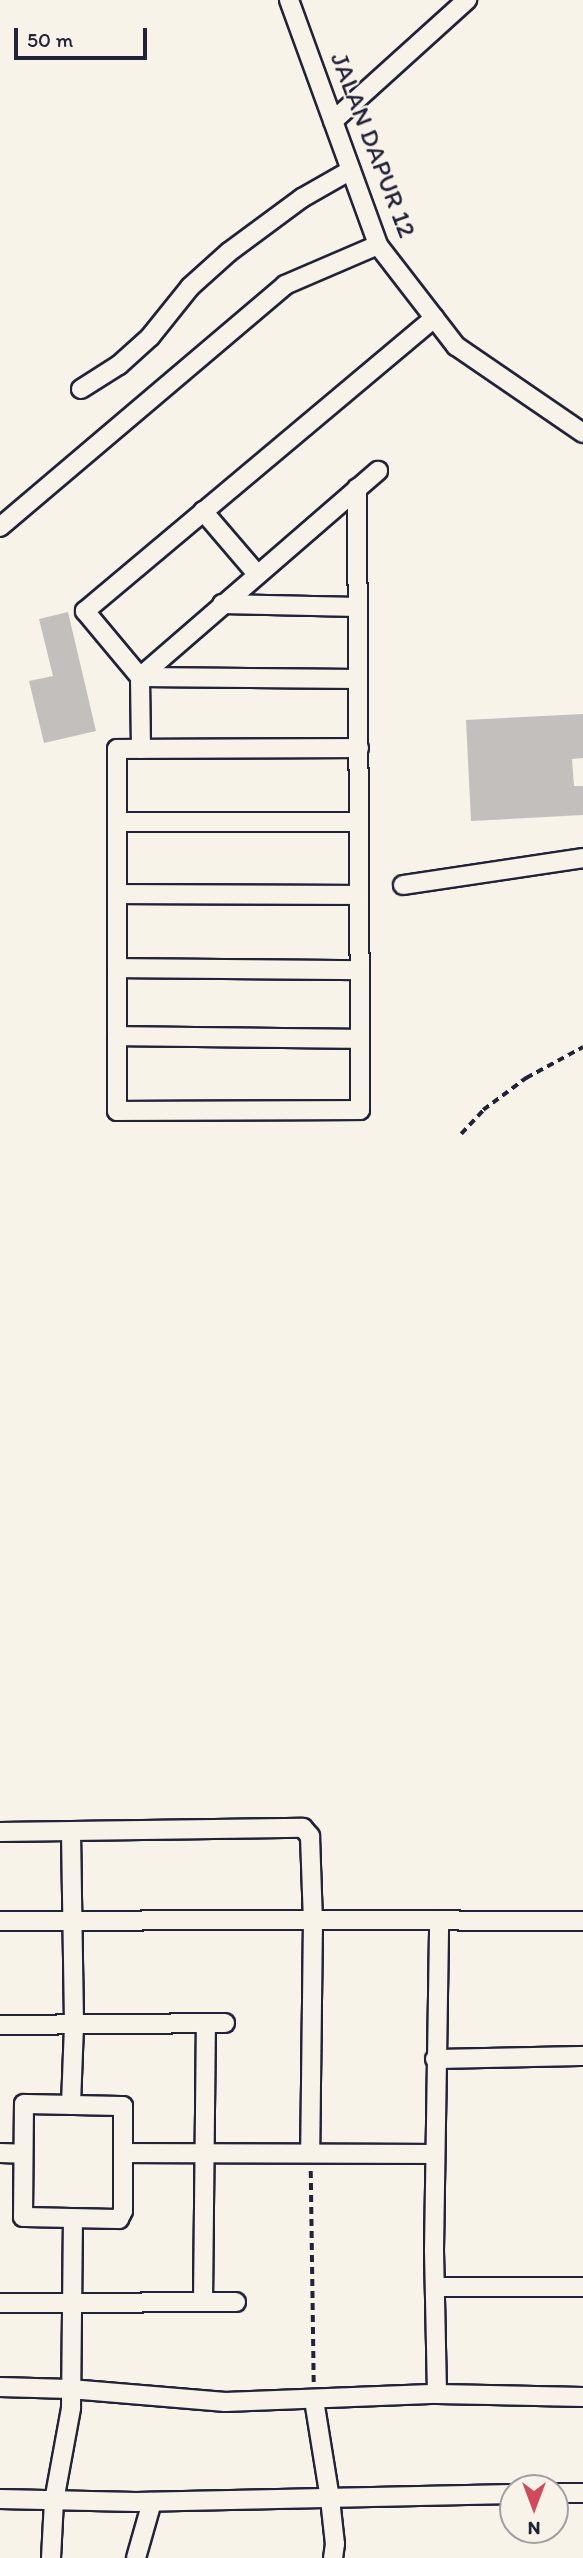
<!DOCTYPE html>
<html>
<head>
<meta charset="utf-8">
<style>
	body { margin:0 }
	#map { position:relative; width:583px; height:2558px; overflow:hidden; background:#f7f3e8; font-family:Itim,sans-serif }
	div>[style] { position:absolute }
	.building>* { inset:0; background:#c2bfbd }
	.path>* { height:3.5px; margin-top:-1.75px; transform-origin:0; background:repeating-linear-gradient(90deg,#22223b 0 7px,transparent 0 12px) }
	.roads { filter:drop-shadow(2px 0 #22223b) drop-shadow(-2px 0 #22223b) drop-shadow(0 2px #22223b) drop-shadow(0 -2px #22223b) }
	.minor>* { height:18px; margin:-9px; padding:0 9px; transform-origin:9px; border-radius:9px; background:#f7f3e8 }
	span { translate:-50% -50%; white-space:nowrap; text-align:center; line-height:1.15; -webkit-text-stroke:5px #f7f3e8; paint-order:stroke }
	.street-label { font-size:26px; color:#22223b }
	.north { position:absolute; left:499px; top:2474px; width:70px; height:70px; box-sizing:border-box; background:#f7f3e8; border:2px solid #a29fa3; border-radius:50%; rotate:180deg; font-size:19px; font-weight:700; line-height:28px; text-align:center; color:#22223b }
	.north::after { content:''; display:block; margin:auto; width:24px; height:32px; background:#d1495b; clip-path:polygon(50% 0,100% 100%,50% 72%,0 100%) }
	.scale { position:absolute; left:14px; top:28px; width:133px; height:32px; box-sizing:border-box; border:4px solid #22223b; border-top:0; padding-left:9px; font-size:21px; line-height:24px; white-space:nowrap; color:#22223b; -webkit-text-stroke:5px #f7f3e8; paint-order:stroke }
</style>
</head>
<body>
<div id="map">
	<div class="building">
		<div style="clip-path:polygon(68px 612px,96px 731px,44px 743px,29px 681px,53px 676px,39px 619px)"></div>
		<div style="clip-path:polygon(583px 714px,583px 758px,572px 759px,574px 786px,583px 786px,583px 815px,471px 821px,466px 720px)"></div>
	</div>
	<div class="path">
		<div style="left:461px;top:1134px;width:33px;rotate:-47deg"></div>
		<div style="left:483px;top:1110px;width:54px;rotate:-36.7deg"></div>
		<div style="left:526px;top:1078px;width:65px;rotate:-28.5deg"></div>
		<div style="left:311px;top:2171px;width:213px;rotate:89.2deg"></div>
	</div>
	<div class="roads">
		<div class="minor">
			<div style="left:289px;top:0;width:261px;rotate:70deg"></div>
			<div style="left:378px;top:245px;width:128px;rotate:52.3deg"></div>
			<div style="left:456px;top:346px;width:154px;rotate:34.4deg"></div>
			<div style="left:333px;top:121px;width:181px;rotate:-42.1deg"></div>
			<div style="left:81px;top:389px;width:45px;rotate:-32.3deg"></div>
			<div style="left:119px;top:365px;width:42px;rotate:-42.1deg"></div>
			<div style="left:150px;top:337px;width:64px;rotate:-51.3deg"></div>
			<div style="left:190px;top:287px;width:52px;rotate:-41.9deg"></div>
			<div style="left:229px;top:252px;width:91px;rotate:-36.5deg"></div>
			<div style="left:302px;top:198px;width:56px;rotate:-29.7deg"></div>
			<div style="left:357px;top:488px;width:551px;rotate:89.69deg"></div>
			<div style="left:203px;top:511px;width:83px;rotate:49.4deg"></div>
			<div style="left:0;top:527px;width:374px;rotate:-40.3deg"></div>
			<div style="left:285px;top:285px;width:101px;rotate:-23.3deg"></div>
			<div style="left:222px;top:604px;width:136px;rotate:1.3deg"></div>
			<div style="left:140px;top:677px;width:315px;rotate:-40.9deg"></div>
			<div style="left:140px;top:677px;width:218px;rotate:0.5deg"></div>
			<div style="left:141px;top:749px;width:72px;rotate:-90.8deg"></div>
			<div style="left:140px;top:677px;width:86px;rotate:-129.8deg"></div>
			<div style="left:85px;top:611px;width:456px;rotate:-40deg"></div>
			<div style="left:117px;top:822px;width:242px"></div>
			<div style="left:403px;top:885px;width:182px;rotate:-8.5deg"></div>
			<div style="left:117px;top:894px;width:242px;rotate:0.2deg"></div>
			<div style="left:117px;top:968px;width:242px;rotate:0.5deg"></div>
			<div style="left:117px;top:1036px;width:243px;rotate:0.7deg"></div>
			<div style="left:360px;top:1039px;width:71px;rotate:90deg"></div>
			<div style="left:360px;top:1110px;width:243px;rotate:179.8deg"></div>
			<div style="left:117px;top:1111px;width:362px;rotate:-90deg"></div>
			<div style="left:117px;top:749px;width:242px;rotate:-0.2deg"></div>
			<div style="left:0;top:1832px;width:303px;rotate:-0.8deg"></div>
			<div style="left:303px;top:1828px;width:11px;rotate:49deg"></div>
			<div style="left:310px;top:1836px;width:84px;rotate:88deg"></div>
			<div style="left:313px;top:1920px;width:270px;rotate:0.2deg"></div>
			<div style="left:71px;top:1832px;width:194px;rotate:89.1deg"></div>
			<div style="left:74px;top:2026px;width:79px;rotate:92.2deg"></div>
			<div style="left:0;top:1921px;width:313px;rotate:-0.2deg"></div>
			<div style="left:313px;top:1920px;width:232px;rotate:90.7deg"></div>
			<div style="left:0;top:2025px;width:225px;rotate:-0.5deg"></div>
			<div style="left:435px;top:2059px;width:148px;rotate:-1.2deg"></div>
			<div style="left:24px;top:2104px;width:99px;rotate:1.2deg"></div>
			<div style="left:123px;top:2106px;width:105px;rotate:90deg"></div>
			<div style="left:123px;top:2211px;width:9px;rotate:117deg"></div>
			<div style="left:119px;top:2219px;width:96px;rotate:-178.8deg"></div>
			<div style="left:23px;top:2217px;width:113px;rotate:-89.5deg"></div>
			<div style="left:0;top:2153px;width:23px;rotate:2deg"></div>
			<div style="left:123px;top:2153px;width:312px;rotate:0.2deg"></div>
			<div style="left:435px;top:2287px;width:148px"></div>
			<div style="left:203px;top:2302px;width:279px;rotate:-89.4deg"></div>
			<div style="left:0;top:2303px;width:236px;rotate:-0.2deg"></div>
			<div style="left:0;top:2387px;width:70px;rotate:1.6deg"></div>
			<div style="left:70px;top:2389px;width:156px;rotate:4.8deg"></div>
			<div style="left:225px;top:2402px;width:212px;rotate:-2.2deg"></div>
			<div style="left:437px;top:2394px;width:146px;rotate:1.2deg"></div>
			<div style="left:437px;top:2394px;width:144px;rotate:-91.2deg"></div>
			<div style="left:434px;top:2250px;width:330px;rotate:-89.1deg"></div>
			<div style="left:314px;top:2400px;width:100px;rotate:80.8deg"></div>
			<div style="left:330px;top:2499px;width:45px;rotate:83.7deg"></div>
			<div style="left:335px;top:2544px;width:14px;rotate:98deg"></div>
			<div style="left:555px;top:2493px;width:28px"></div>
			<div style="left:0;top:2499px;width:136px;rotate:1.3deg"></div>
			<div style="left:136px;top:2502px;width:377px;rotate:-1.2deg"></div>
			<div style="left:51px;top:2558px;width:57px;rotate:-87deg"></div>
			<div style="left:54px;top:2501px;width:95px;rotate:-79.6deg"></div>
			<div style="left:71px;top:2408px;width:189px;rotate:-89.4deg"></div>
			<div style="left:136px;top:2558px;width:58px;rotate:-74.1deg"></div>
		</div>
	</div>
	<div class="street-label">
		<span style="left:373px;top:145px;rotate:69deg">JALAN DAPUR 12</span>
	</div>
	<div class="north">N</div>
	<div class="scale">50 m</div>
</div>
</body>
</html>
